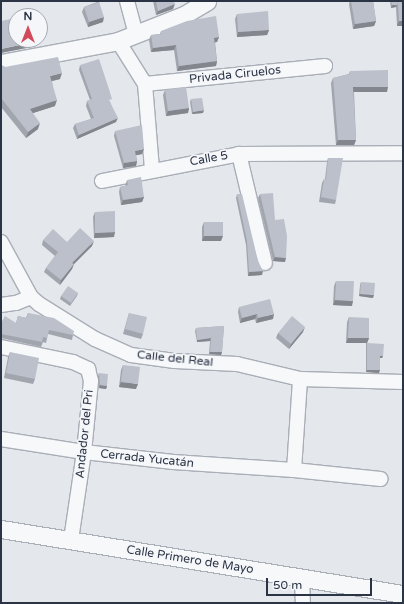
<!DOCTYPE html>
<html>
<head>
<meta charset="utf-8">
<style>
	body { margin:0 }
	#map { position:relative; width:404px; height:604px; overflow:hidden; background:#e4e7ec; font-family:"Varela Round",sans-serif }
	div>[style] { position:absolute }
	.roads { filter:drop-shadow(1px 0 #a9aeb7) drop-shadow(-1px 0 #a9aeb7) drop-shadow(0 1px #a9aeb7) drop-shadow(0 -1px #a9aeb7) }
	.minor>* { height:14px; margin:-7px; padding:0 7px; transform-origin:7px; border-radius:7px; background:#f7f8fa }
	.tertiary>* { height:17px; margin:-8.5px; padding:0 8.5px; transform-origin:8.5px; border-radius:8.5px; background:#f7f8fa }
	.wall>* { inset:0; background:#a1a5ae }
	.shaded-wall>* { inset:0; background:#83868d }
	.building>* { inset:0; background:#bbc0ca }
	span { translate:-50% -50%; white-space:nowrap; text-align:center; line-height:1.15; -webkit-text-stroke:3.5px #f4f6f9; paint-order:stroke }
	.street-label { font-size:12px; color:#2b3445 }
	.frame { position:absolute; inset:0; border:2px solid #2b3445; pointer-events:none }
	.north { position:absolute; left:8px; top:8px; width:40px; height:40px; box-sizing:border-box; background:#f4f6f9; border:1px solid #a4a8b1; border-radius:50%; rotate:0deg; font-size:11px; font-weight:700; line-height:16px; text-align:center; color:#2b3445 }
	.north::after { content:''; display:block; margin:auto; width:14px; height:18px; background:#d1495b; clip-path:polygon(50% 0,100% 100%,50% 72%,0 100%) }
	.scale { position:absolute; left:266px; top:578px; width:106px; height:18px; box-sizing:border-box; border:2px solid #2b3445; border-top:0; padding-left:5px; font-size:12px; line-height:14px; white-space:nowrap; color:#2b3445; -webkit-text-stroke:3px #f4f6f9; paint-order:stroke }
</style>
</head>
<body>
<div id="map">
	<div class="roads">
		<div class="minor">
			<div style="left:127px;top:1px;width:35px;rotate:75deg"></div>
			<div style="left:118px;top:41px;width:51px;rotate:57.9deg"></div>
			<div style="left:145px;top:84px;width:85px;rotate:85.3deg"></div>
			<div style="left:145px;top:84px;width:181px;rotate:-5.7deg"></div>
			<div style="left:239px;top:154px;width:112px;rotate:76.6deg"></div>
			<div style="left:102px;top:181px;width:140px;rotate:-11.1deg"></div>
			<div style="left:239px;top:154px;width:164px;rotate:-0.3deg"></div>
			<div style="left:1px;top:242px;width:63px;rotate:61.4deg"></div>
			<div style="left:31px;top:297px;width:11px;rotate:41deg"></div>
			<div style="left:39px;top:304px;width:66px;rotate:32deg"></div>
			<div style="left:95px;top:339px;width:39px;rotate:24deg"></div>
			<div style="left:131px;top:355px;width:44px;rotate:7.8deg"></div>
			<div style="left:175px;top:361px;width:62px;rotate:2.8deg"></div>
			<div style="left:237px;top:364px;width:65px;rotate:13.4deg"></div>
			<div style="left:300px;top:379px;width:103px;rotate:1.7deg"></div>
			<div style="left:1px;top:305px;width:15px;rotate:-8deg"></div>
			<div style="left:16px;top:303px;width:16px;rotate:-22deg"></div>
			<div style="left:1px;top:347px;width:74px;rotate:11.8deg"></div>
			<div style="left:73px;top:362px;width:17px;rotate:25deg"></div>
			<div style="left:88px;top:369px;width:12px;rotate:76deg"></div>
			<div style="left:91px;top:381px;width:71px;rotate:95.6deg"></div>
			<div style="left:84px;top:452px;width:89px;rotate:98.4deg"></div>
			<div style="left:1px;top:439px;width:84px;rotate:8.9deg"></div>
			<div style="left:84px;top:452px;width:90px;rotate:6.4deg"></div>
			<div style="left:173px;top:462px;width:121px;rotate:3.8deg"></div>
			<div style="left:294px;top:470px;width:87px;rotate:5.9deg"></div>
			<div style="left:294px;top:470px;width:91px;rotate:-86.2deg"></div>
			<div style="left:302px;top:578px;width:25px;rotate:88deg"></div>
		</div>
		<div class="tertiary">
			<div style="left:1px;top:63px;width:119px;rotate:-10.6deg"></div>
			<div style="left:118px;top:41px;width:71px;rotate:-21.5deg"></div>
			<div style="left:184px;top:15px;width:27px;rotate:-31deg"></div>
			<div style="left:1px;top:529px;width:407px;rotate:9.2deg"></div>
		</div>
	</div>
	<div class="wall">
		<div style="clip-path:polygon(96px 1px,102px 1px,99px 2px,103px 22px,88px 27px,82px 12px,84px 7px,97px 2px)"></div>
		<div style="clip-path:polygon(153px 1px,174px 1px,173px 9px,156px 15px)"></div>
		<div style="clip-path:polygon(350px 1px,373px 1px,376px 21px,374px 26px,353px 29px,349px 4px)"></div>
		<div style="clip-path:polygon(390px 1px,403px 1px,403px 26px,397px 26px,396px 7px,391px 8px)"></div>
		<div style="clip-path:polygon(237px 14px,269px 30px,267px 35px,237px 37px,235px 19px)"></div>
		<div style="clip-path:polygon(161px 31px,219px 37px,217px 42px,215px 42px,217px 61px,216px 66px,177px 71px,174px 50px,151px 52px,149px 40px,151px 35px,160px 34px)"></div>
		<div style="clip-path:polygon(1px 65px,5px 67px,60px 79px,52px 81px,55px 106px,33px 113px,38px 129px,26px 138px,1px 107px)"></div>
		<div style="clip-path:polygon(80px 65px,110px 102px,116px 122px,77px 139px,73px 128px,75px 124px,91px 119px,86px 106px,87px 101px,90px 100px,79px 70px)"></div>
		<div style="clip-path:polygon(350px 71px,387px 92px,354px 92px,356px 140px,354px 145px,336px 145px,331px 83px,333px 78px,349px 74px)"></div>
		<div style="clip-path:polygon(165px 90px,189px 108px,188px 113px,166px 116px,163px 95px)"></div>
		<div style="clip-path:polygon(191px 99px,203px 113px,192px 114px,190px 102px)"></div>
		<div style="clip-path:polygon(115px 131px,142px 154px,136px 155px,137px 161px,136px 166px,123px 168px,114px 136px)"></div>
		<div style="clip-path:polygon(328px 158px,336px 200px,335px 204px,319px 202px,322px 183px,324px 179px,325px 179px,327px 162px)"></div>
		<div style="clip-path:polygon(127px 180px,144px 197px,142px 202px,121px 205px,119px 192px,120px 187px,125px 186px)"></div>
		<div style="clip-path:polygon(237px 194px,258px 261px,262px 275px,248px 276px,246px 245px,236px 198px)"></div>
		<div style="clip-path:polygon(260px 194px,275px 220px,285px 262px,273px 261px,258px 198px)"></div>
		<div style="clip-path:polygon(95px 212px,114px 237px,94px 238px,93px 217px)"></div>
		<div style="clip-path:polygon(204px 222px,221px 241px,202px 241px,202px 227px)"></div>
		<div style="clip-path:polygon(43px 240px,67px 242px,92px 246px,74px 264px,72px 269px,60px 285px,44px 272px,46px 268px,55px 256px,42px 245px)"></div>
		<div style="clip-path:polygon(336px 281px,352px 306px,333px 305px,334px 286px)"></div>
		<div style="clip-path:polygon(361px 282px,373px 298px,359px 296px,360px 285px)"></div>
		<div style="clip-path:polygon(78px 293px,77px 296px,70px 306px,60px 299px,61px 296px)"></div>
		<div style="clip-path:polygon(239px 307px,273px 319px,256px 323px,255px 319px,240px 323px,238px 312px)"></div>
		<div style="clip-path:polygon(28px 313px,73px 335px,72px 340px,48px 334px,46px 343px,43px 342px,41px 347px,1px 338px,1px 323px,16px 323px,18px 316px,26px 318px)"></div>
		<div style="clip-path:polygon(129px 313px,143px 334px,141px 339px,123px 334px)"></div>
		<div style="clip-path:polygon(349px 317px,369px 338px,367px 343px,383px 356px,382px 358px,380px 358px,379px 373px,366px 372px,366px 343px,346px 343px,347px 322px)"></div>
		<div style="clip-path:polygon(224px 326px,222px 352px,221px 355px,209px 354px,210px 341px,197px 342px,195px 331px,196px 328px)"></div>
		<div style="clip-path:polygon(303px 332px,289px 349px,276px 338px,278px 333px)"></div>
		<div style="clip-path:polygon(10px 352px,35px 379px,33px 384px,4px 378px,8px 357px)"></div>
		<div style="clip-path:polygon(123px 365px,136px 389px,119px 387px,121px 370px)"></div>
		<div style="clip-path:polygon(99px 373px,107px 386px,106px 389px,99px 388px,98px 376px)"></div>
	</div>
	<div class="shaded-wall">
		<div style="clip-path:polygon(175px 4px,173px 9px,156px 15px,158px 11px)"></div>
		<div style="clip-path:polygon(392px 5px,397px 5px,396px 7px,391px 8px)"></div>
		<div style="clip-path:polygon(104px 17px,103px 22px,88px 27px,89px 22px)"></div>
		<div style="clip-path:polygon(376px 21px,374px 26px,353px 29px,355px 24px)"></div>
		<div style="clip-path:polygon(399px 21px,403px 21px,403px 26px,397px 26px)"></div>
		<div style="clip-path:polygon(269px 30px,267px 35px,237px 37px,238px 32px)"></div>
		<div style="clip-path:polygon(219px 37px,217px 42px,213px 43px,214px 38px)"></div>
		<div style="clip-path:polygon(34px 42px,32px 47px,1px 53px,1px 49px)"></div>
		<div style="clip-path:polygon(176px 45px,174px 50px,151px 52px,153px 48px)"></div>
		<div style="clip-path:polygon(217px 61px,216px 66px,177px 71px,179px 66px)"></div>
		<div style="clip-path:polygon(62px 73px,60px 79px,48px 82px,50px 76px)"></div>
		<div style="clip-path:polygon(353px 87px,388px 87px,387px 92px,351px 92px)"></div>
		<div style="clip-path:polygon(57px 100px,55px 106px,27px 115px,30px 109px)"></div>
		<div style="clip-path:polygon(189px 108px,188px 113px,166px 116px,168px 111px)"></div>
		<div style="clip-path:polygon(204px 110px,203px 113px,192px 114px,193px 112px)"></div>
		<div style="clip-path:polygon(118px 118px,116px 122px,77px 139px,79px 135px)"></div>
		<div style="clip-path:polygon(40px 123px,38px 129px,26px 138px,28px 132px)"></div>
		<div style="clip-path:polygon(338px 140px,356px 140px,354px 145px,336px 145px)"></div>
		<div style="clip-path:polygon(144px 149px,142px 154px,133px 156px,135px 151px)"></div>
		<div style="clip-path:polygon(137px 161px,136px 166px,123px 168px,124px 163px)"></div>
		<div style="clip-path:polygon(144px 197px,142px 202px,121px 205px,123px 200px)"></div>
		<div style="clip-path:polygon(115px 232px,114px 237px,94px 238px,95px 233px)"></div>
		<div style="clip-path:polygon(204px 236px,223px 236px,221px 241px,202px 241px)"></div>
		<div style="clip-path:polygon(94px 241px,92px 246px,71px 267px,72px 263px)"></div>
		<div style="clip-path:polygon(275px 257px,286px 258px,285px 262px,273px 261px)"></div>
		<div style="clip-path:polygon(74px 264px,72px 269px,60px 285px,61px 280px)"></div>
		<div style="clip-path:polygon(263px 271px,262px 275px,248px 276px,249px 272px)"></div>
		<div style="clip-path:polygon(360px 294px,374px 295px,373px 298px,359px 296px)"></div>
		<div style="clip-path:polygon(335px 300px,353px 301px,352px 306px,333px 305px)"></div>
		<div style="clip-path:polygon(257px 314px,255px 319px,240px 323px,242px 318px)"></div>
		<div style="clip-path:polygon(274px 314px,273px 319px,256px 323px,258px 318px)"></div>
		<div style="clip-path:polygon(305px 327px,303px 332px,289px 349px,291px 344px)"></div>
		<div style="clip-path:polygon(211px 338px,210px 341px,197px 342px,197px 340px)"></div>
		<div style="clip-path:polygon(348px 338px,369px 338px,367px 343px,346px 343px)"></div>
		<div style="clip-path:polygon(210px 352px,222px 352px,221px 355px,209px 354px)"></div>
		<div style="clip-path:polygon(380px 356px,383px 356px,382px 358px,379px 358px)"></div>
		<div style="clip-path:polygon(367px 370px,380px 370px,379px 373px,366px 372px)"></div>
		<div style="clip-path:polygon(121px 382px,138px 384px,136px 389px,119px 387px)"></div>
		<div style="clip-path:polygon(100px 385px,107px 386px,106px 389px,99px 388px)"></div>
	</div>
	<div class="building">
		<div style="clip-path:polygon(156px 1px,174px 1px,175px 4px,158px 11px)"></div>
		<div style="clip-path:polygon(351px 1px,373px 1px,376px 21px,355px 24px)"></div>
		<div style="clip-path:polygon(391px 1px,403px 1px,403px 3px,398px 3px,397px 5px,392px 5px)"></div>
		<div style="clip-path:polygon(99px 2px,104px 17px,89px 22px,84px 7px)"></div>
		<div style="clip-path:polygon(398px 3px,403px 3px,403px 21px,399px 21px)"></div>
		<div style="clip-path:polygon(268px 11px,269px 30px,238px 32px,237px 14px)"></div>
		<div style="clip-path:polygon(216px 16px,219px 37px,214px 38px,217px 61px,179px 66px,176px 45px,153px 48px,151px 35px,161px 34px,161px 31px,187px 21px)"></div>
		<div style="clip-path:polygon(16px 18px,16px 40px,33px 40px,34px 42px,1px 49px,1px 21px)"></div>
		<div style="clip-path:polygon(58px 57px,62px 73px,50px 76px,57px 100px,30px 109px,40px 123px,28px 132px,1px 98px,1px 65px,5px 67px)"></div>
		<div style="clip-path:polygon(99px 59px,108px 86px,112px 99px,109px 100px,118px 118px,79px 135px,75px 124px,94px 118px,87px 101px,92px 99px,80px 65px)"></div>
		<div style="clip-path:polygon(388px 70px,388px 87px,353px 87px,356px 140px,338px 140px,333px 78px,350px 74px,350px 71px)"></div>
		<div style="clip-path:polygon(186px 87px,189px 108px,168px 111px,165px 90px)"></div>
		<div style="clip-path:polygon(202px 98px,204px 110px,193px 112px,191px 99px)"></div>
		<div style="clip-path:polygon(142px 125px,144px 149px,135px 151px,137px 161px,124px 163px,115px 131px)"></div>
		<div style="clip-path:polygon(328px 158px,343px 158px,336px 200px,321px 197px,324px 179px,326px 179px)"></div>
		<div style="clip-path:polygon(141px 177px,144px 197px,123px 200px,120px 187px,128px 185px,127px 180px)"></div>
		<div style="clip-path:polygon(273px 193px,275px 220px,284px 219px,287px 236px,286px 258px,275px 257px,260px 194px)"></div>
		<div style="clip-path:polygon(237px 194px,242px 194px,258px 261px,263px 271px,249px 272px,247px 241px)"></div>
		<div style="clip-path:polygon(115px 211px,115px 232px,95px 233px,95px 212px)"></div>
		<div style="clip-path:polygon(204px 222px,223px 222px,223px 236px,204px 236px)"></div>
		<div style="clip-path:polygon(80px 228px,94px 241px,72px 263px,74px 264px,61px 280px,46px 268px,58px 252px,43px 240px,53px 229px,67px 242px)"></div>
		<div style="clip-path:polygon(336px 281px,354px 281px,353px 301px,335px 300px)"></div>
		<div style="clip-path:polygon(361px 282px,375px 283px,374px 295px,360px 294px)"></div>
		<div style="clip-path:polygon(68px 286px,78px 293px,71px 303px,61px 296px)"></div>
		<div style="clip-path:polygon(270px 299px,274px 314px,258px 318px,257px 314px,242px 318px,239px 307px)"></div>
		<div style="clip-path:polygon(28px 313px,54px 318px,74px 331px,73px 335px,49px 330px,47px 338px,43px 337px,42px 342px,1px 334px,1px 323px,5px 316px,16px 323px,18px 316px,27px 318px)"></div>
		<div style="clip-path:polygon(129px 313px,147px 317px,143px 334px,125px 329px)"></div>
		<div style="clip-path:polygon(292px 316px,305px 327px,291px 344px,278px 333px)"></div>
		<div style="clip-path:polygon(349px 317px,369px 318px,369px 338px,348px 338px)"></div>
		<div style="clip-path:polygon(224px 326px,222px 352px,210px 352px,211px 338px,197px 340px,196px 328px)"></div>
		<div style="clip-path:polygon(367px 343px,384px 344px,383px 356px,380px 356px,380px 370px,367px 370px)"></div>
		<div style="clip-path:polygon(10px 352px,39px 358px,35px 379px,6px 373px)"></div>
		<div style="clip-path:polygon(123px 365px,140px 367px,138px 384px,121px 382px)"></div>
		<div style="clip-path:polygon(99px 373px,108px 374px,107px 386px,100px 385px)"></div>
	</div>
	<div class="street-label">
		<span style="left:235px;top:75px;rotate:-6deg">Privada Ciruelos</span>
		<span style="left:209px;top:159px;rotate:-10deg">Calle 5</span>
		<span style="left:175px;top:359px;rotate:6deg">Calle del Real</span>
		<span style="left:85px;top:434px;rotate:-84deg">Andador del Pri</span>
		<span style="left:147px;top:459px;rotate:6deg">Cerrada Yucatán</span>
		<span style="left:190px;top:560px;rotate:9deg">Calle Primero de Mayo</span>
	</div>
	<div class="frame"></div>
	<div class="north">N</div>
	<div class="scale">50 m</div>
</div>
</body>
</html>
